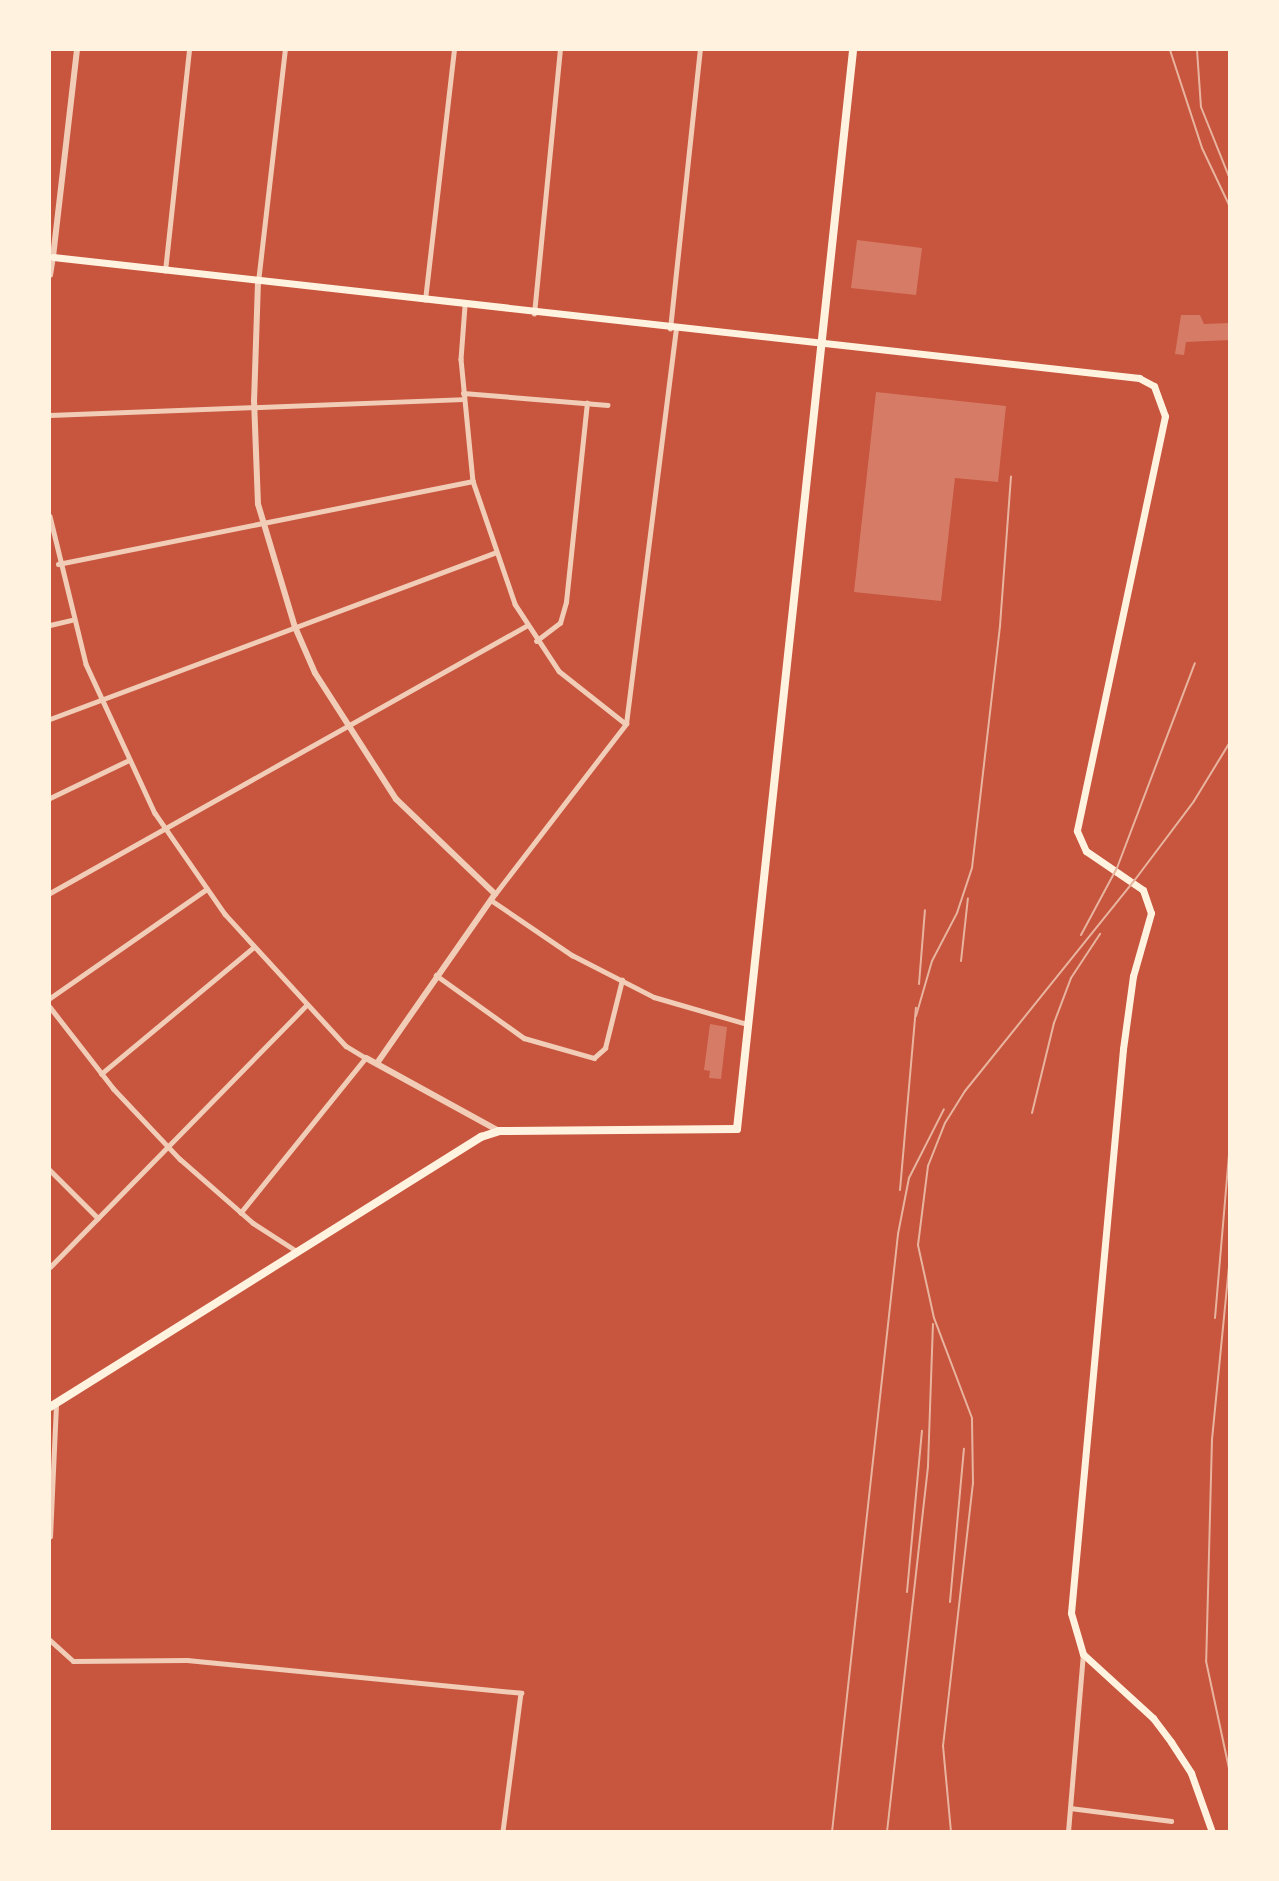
<!DOCTYPE html>
<html>
<head>
<meta charset="utf-8">
<style>
	body { margin:0 }
	#map { position:relative; width:1279px; height:1881px; overflow:hidden; background:#c8553d; font-family:"Fira Sans Condensed",sans-serif }
	div>[style] { position:absolute }
	.building>* { inset:0; background:#d67c66 }
	.minor>* { height:4.5px; margin:-2.25px; padding:0 2.25px; transform-origin:2.25px; border-radius:2.25px; background:#f1ccb7 }
	.tertiary>* { height:6px; margin:-3px; padding:0 3px; transform-origin:3px; border-radius:3px; background:#f1ccb7 }
	.secondary>* { height:7px; margin:-3.5px; padding:0 3.5px; transform-origin:3.5px; border-radius:3.5px; background:#fff3e0 }
	.primary>* { height:8px; margin:-4px; padding:0 4px; transform-origin:4px; border-radius:4px; background:#fff3e0 }
	.rail>* { height:2px; margin:-1px; padding:0 1px; transform-origin:1px; border-radius:1px; background:#e9b49f }
	span { translate:-50% -50%; white-space:nowrap; text-align:center; line-height:1.15; -webkit-text-stroke:4.5px #fff3e0; paint-order:stroke }
	.frame { position:absolute; inset:0; border:51px solid #fff3e0; pointer-events:none }
</style>
</head>
<body>
<div id="map">
	<div class="building">
		<div style="clip-path:polygon(857px 240px,922px 248px,916px 295px,851px 288px)"></div>
		<div style="clip-path:polygon(1181px 315px,1200px 315px,1204px 324px,1230px 323px,1230px 340px,1186px 342px,1184px 355px,1175px 354px)"></div>
		<div style="clip-path:polygon(876px 392px,1006px 406px,998px 482px,955px 478px,941px 601px,854px 592px)"></div>
		<div style="clip-path:polygon(710px 1024px,727px 1027px,721px 1079px,709px 1078px,710px 1071px,704px 1070px)"></div>
	</div>
	<div class="minor">
		<div style="left:165px;top:271px;width:222px;rotate:-83.8deg"></div>
		<div style="left:50px;top:275px;width:18px;rotate:-81deg"></div>
		<div style="left:258px;top:282px;width:234px;rotate:-83.4deg"></div>
		<div style="left:425px;top:300px;width:252px;rotate:-83.4deg"></div>
		<div style="left:465px;top:306px;width:53px;rotate:94.3deg"></div>
		<div style="left:461px;top:359px;width:123px;rotate:84.4deg"></div>
		<div style="left:473px;top:481px;width:130px;rotate:71.1deg"></div>
		<div style="left:515px;top:604px;width:80px;rotate:56.7deg"></div>
		<div style="left:559px;top:671px;width:85px;rotate:38.3deg"></div>
		<div style="left:534px;top:314px;width:265px;rotate:-84.4deg"></div>
		<div style="left:670px;top:329px;width:281px;rotate:-83.9deg"></div>
		<div style="left:463px;top:393px;width:145px;rotate:4.7deg"></div>
		<div style="left:50px;top:415px;width:413px;rotate:-2.2deg"></div>
		<div style="left:50px;top:516px;width:152px;rotate:76.3deg"></div>
		<div style="left:86px;top:664px;width:164px;rotate:65.2deg"></div>
		<div style="left:155px;top:813px;width:123px;rotate:55.3deg"></div>
		<div style="left:225px;top:914px;width:179px;rotate:47.5deg"></div>
		<div style="left:346px;top:1046px;width:23px;rotate:31deg"></div>
		<div style="left:366px;top:1058px;width:199px;rotate:128.9deg"></div>
		<div style="left:58px;top:564px;width:423px;rotate:-11.3deg"></div>
		<div style="left:50px;top:625px;width:22px;rotate:-13deg"></div>
		<div style="left:536px;top:641px;width:30px;rotate:-37deg"></div>
		<div style="left:560px;top:623px;width:22px;rotate:-74deg"></div>
		<div style="left:566px;top:602px;width:200px;rotate:-84deg"></div>
		<div style="left:50px;top:719px;width:476px;rotate:-20.5deg"></div>
		<div style="left:50px;top:798px;width:85px;rotate:-25.7deg"></div>
		<div style="left:50px;top:893px;width:546px;rotate:-29.29deg"></div>
		<div style="left:495px;top:894px;width:215px;rotate:-52.4deg"></div>
		<div style="left:626px;top:724px;width:397px;rotate:-82.8deg"></div>
		<div style="left:491px;top:900px;width:98px;rotate:34.2deg"></div>
		<div style="left:572px;top:955px;width:92px;rotate:27.1deg"></div>
		<div style="left:654px;top:997px;width:97px;rotate:16.2deg"></div>
		<div style="left:436px;top:975px;width:108px;rotate:35.6deg"></div>
		<div style="left:524px;top:1038px;width:73px;rotate:15.9deg"></div>
		<div style="left:594px;top:1058px;width:15px;rotate:-42deg"></div>
		<div style="left:605px;top:1048px;width:70px;rotate:-76deg"></div>
		<div style="left:50px;top:998px;width:191px;rotate:-34.8deg"></div>
		<div style="left:50px;top:1007px;width:103px;rotate:52.1deg"></div>
		<div style="left:113px;top:1088px;width:98px;rotate:46.7deg"></div>
		<div style="left:180px;top:1159px;width:97px;rotate:41.2deg"></div>
		<div style="left:253px;top:1223px;width:50px;rotate:32.7deg"></div>
		<div style="left:101px;top:1074px;width:199px;rotate:-39.7deg"></div>
		<div style="left:50px;top:1170px;width:68px;rotate:45deg"></div>
		<div style="left:50px;top:1267px;width:367px;rotate:-45.6deg"></div>
		<div style="left:50px;top:1537px;width:134px;rotate:-87.4deg"></div>
		<div style="left:50px;top:1640px;width:31px;rotate:42deg"></div>
		<div style="left:73px;top:1661px;width:114px;rotate:-0.5deg"></div>
		<div style="left:187px;top:1660px;width:336px;rotate:5.6deg"></div>
		<div style="left:521px;top:1693px;width:140px;rotate:97.4deg"></div>
		<div style="left:1070px;top:1808px;width:102px;rotate:7.3deg"></div>
		<div style="left:1068px;top:1832px;width:179px;rotate:-85.2deg"></div>
	</div>
	<div class="tertiary">
		<div style="left:53px;top:257px;width:208px;rotate:-83.4deg"></div>
		<div style="left:258px;top:282px;width:118px;rotate:91.9deg"></div>
		<div style="left:254px;top:400px;width:104px;rotate:87.8deg"></div>
		<div style="left:258px;top:504px;width:128px;rotate:73.3deg"></div>
		<div style="left:295px;top:627px;width:50px;rotate:66.5deg"></div>
		<div style="left:315px;top:673px;width:150px;rotate:57.3deg"></div>
		<div style="left:396px;top:799px;width:137px;rotate:43.8deg"></div>
		<div style="left:495px;top:894px;width:206px;rotate:124.9deg"></div>
		<div style="left:366px;top:1058px;width:152px;rotate:28.8deg"></div>
	</div>
	<div class="secondary">
		<div style="left:53px;top:257px;width:1093px;rotate:6.36deg"></div>
		<div style="left:1139px;top:378px;width:17px;rotate:28deg"></div>
		<div style="left:1154px;top:386px;width:32px;rotate:70deg"></div>
		<div style="left:1165px;top:416px;width:424px;rotate:102deg"></div>
		<div style="left:1077px;top:831px;width:22px;rotate:66deg"></div>
		<div style="left:1086px;top:851px;width:69px;rotate:34.4deg"></div>
		<div style="left:1143px;top:890px;width:24px;rotate:71deg"></div>
		<div style="left:1151px;top:913px;width:66px;rotate:105.9deg"></div>
		<div style="left:1133px;top:976px;width:74px;rotate:97.8deg"></div>
		<div style="left:1123px;top:1049px;width:566px;rotate:95.27deg"></div>
		<div style="left:1071px;top:1613px;width:43px;rotate:73.7deg"></div>
		<div style="left:1083px;top:1654px;width:95px;rotate:42.4deg"></div>
		<div style="left:1153px;top:1718px;width:30px;rotate:53deg"></div>
		<div style="left:1171px;top:1742px;width:37px;rotate:57deg"></div>
		<div style="left:1191px;top:1773px;width:63px;rotate:70.4deg"></div>
	</div>
	<div class="primary">
		<div style="left:50px;top:1407px;width:509px;rotate:-32.07deg"></div>
		<div style="left:481px;top:1137px;width:19px;rotate:-18deg"></div>
		<div style="left:499px;top:1131px;width:238px;rotate:-0.5deg"></div>
		<div style="left:737px;top:1129px;width:1085px;rotate:-83.86deg"></div>
	</div>
	<div class="rail">
		<div style="left:1170px;top:50px;width:103px;rotate:71.9deg"></div>
		<div style="left:1202px;top:148px;width:65px;rotate:64.6deg"></div>
		<div style="left:1197px;top:50px;width:57px;rotate:86deg"></div>
		<div style="left:1201px;top:107px;width:78px;rotate:68.1deg"></div>
		<div style="left:1230px;top:70px;width:68px;rotate:90deg"></div>
		<div style="left:1081px;top:935px;width:76px;rotate:-61.8deg"></div>
		<div style="left:1117px;top:868px;width:219px;rotate:-69.2deg"></div>
		<div style="left:961px;top:961px;width:63px;rotate:-83.7deg"></div>
		<div style="left:919px;top:984px;width:74px;rotate:-85.4deg"></div>
		<div style="left:916px;top:1016px;width:57px;rotate:-73.8deg"></div>
		<div style="left:932px;top:961px;width:54px;rotate:-62.5deg"></div>
		<div style="left:957px;top:913px;width:47px;rotate:-71.6deg"></div>
		<div style="left:972px;top:868px;width:244px;rotate:-83.4deg"></div>
		<div style="left:1000px;top:626px;width:150px;rotate:-85.8deg"></div>
		<div style="left:1032px;top:1113px;width:93px;rotate:-76.3deg"></div>
		<div style="left:1054px;top:1023px;width:48px;rotate:-69.3deg"></div>
		<div style="left:1071px;top:978px;width:53px;rotate:-56.6deg"></div>
		<div style="left:900px;top:1190px;width:183px;rotate:-85deg"></div>
		<div style="left:1230px;top:1256px;width:184px;rotate:95.6deg"></div>
		<div style="left:1212px;top:1439px;width:222px;rotate:91.5deg"></div>
		<div style="left:1206px;top:1661px;width:115px;rotate:77.9deg"></div>
		<div style="left:1215px;top:1318px;width:177px;rotate:-85.1deg"></div>
		<div style="left:907px;top:1592px;width:162px;rotate:-84.7deg"></div>
		<div style="left:950px;top:1602px;width:154px;rotate:-84.8deg"></div>
		<div style="left:832px;top:1832px;width:602px;rotate:-83.7deg"></div>
		<div style="left:898px;top:1234px;width:57px;rotate:-78.9deg"></div>
		<div style="left:909px;top:1178px;width:77px;rotate:-63.1deg"></div>
		<div style="left:887px;top:1832px;width:368px;rotate:-83.6deg"></div>
		<div style="left:928px;top:1466px;width:142px;rotate:-88deg"></div>
		<div style="left:951px;top:1832px;width:86px;rotate:-95.3deg"></div>
		<div style="left:943px;top:1746px;width:264px;rotate:-83.5deg"></div>
		<div style="left:973px;top:1484px;width:66px;rotate:-90.9deg"></div>
		<div style="left:972px;top:1418px;width:107px;rotate:-110.8deg"></div>
		<div style="left:934px;top:1318px;width:75px;rotate:-102.4deg"></div>
		<div style="left:918px;top:1245px;width:80px;rotate:-82.8deg"></div>
		<div style="left:928px;top:1166px;width:46px;rotate:-68.4deg"></div>
		<div style="left:945px;top:1123px;width:38px;rotate:-58deg"></div>
		<div style="left:965px;top:1091px;width:270px;rotate:-51.2deg"></div>
		<div style="left:1134px;top:881px;width:100px;rotate:-53.1deg"></div>
		<div style="left:1194px;top:801px;width:69px;rotate:-58.6deg"></div>
	</div>
	<div class="frame"></div>
</div>
</body>
</html>
